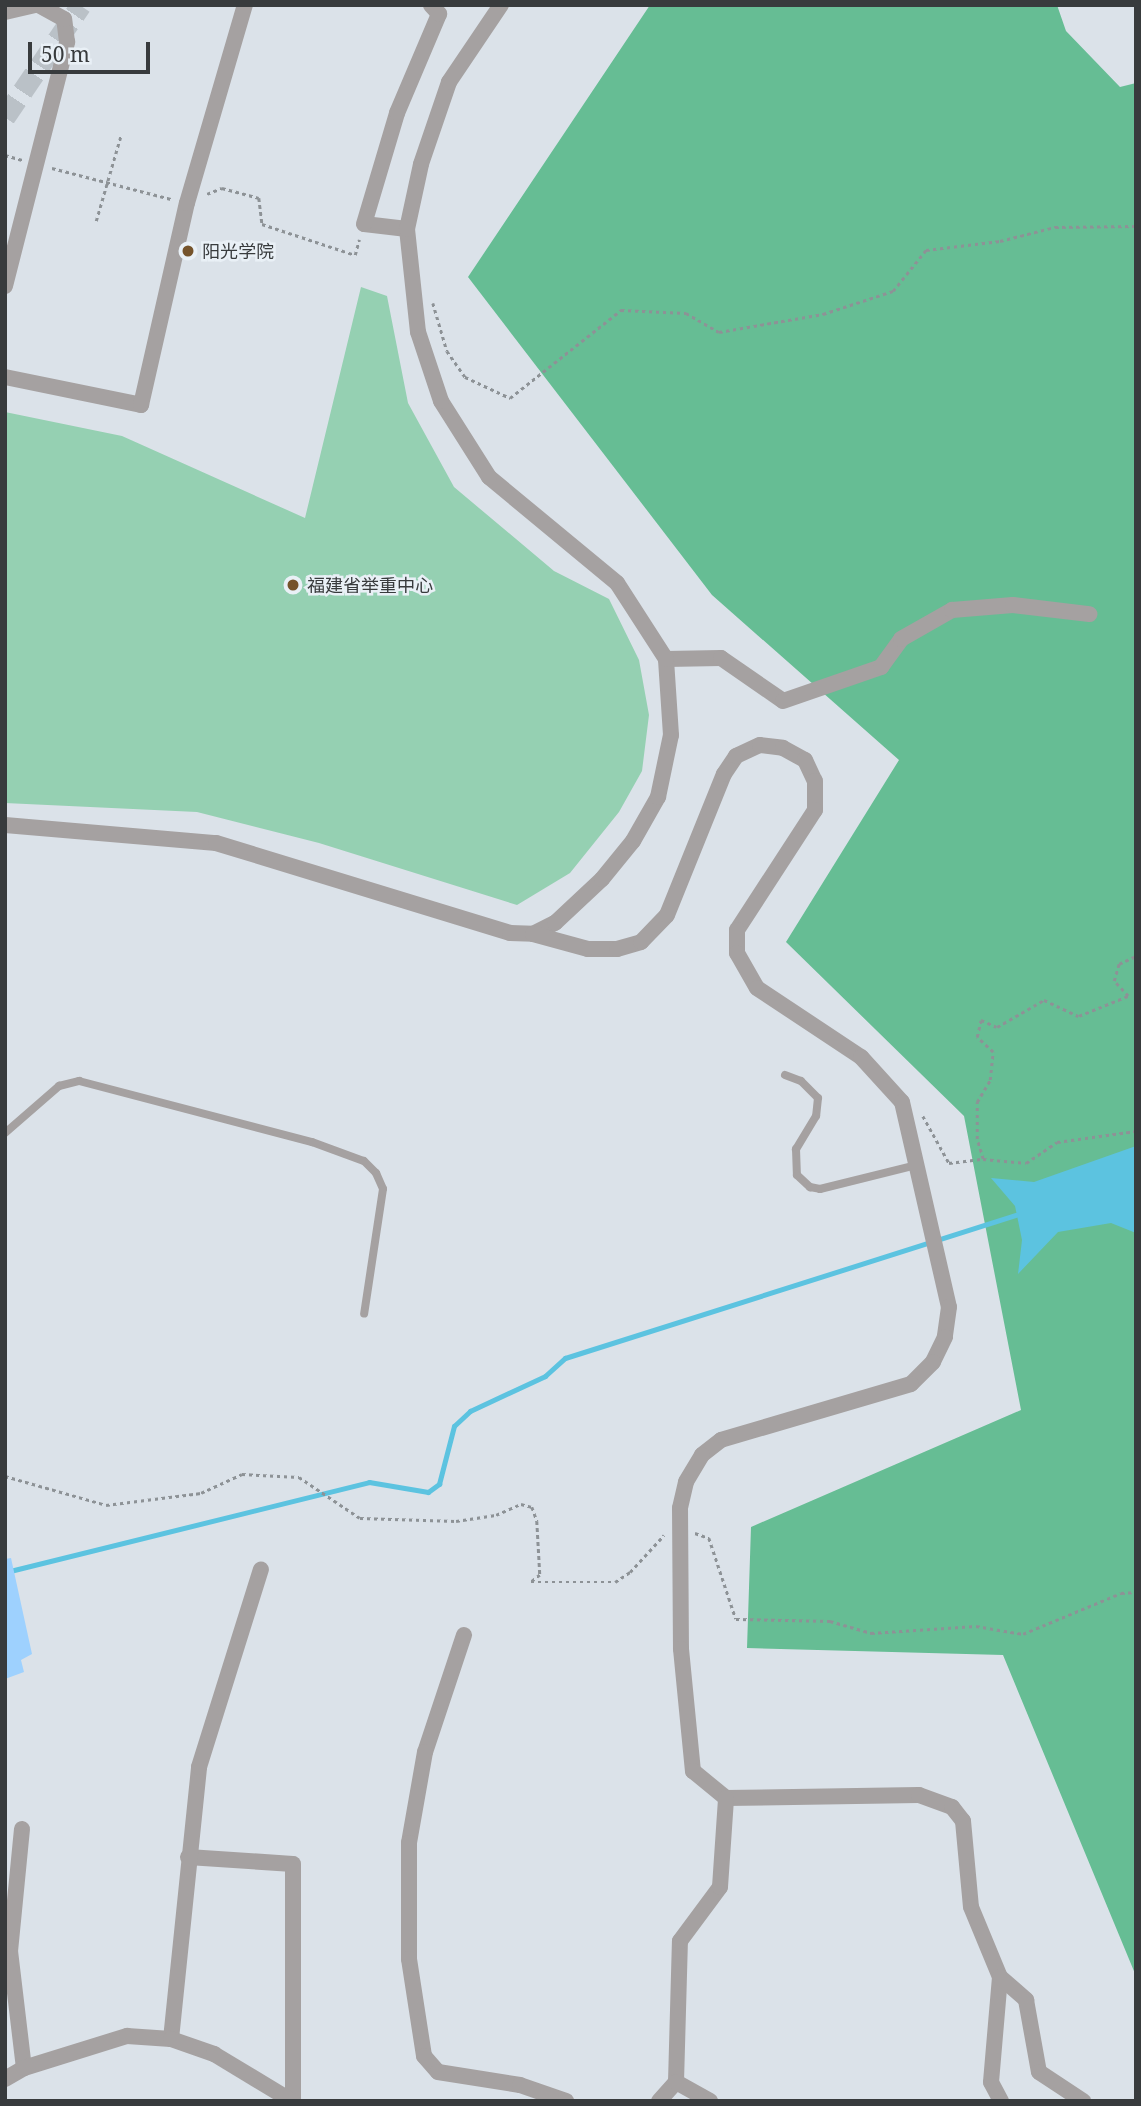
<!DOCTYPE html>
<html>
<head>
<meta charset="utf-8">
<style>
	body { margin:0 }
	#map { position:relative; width:1141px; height:2106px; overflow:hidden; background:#dbe2e9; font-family:"Noto Serif","Noto Sans SC",serif }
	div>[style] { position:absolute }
	.green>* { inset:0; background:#95d0b2 }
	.forest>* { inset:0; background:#66bd94 }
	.water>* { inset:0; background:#5cc3e0 }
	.stream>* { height:5px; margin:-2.5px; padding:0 2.5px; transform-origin:2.5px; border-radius:2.5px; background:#5cc3e0 }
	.building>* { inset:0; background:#9ed1fe }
	.motorway-tunnel>* { height:21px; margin-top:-10.5px; transform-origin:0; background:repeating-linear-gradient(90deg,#bac1c7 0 21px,transparent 0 31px) }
	.path>* { height:2.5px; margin-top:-1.25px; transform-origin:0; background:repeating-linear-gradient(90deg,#8d9296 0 3.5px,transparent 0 7px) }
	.service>* { height:8px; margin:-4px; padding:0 4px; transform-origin:4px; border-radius:4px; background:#a5a1a1 }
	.minor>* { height:16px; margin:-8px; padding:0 8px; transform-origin:8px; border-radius:8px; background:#a5a1a1 }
	.dots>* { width:19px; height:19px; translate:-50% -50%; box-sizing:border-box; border:4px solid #e9f0f6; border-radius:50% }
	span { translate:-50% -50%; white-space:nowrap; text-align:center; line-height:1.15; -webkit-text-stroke:5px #e9f0f6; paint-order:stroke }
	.poi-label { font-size:18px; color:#383b3d }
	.left { translate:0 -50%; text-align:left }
	.frame { position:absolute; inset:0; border:7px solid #383b3d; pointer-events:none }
	.scale { position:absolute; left:28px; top:42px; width:122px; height:32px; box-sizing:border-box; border:4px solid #383b3d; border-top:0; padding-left:9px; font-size:21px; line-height:24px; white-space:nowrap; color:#383b3d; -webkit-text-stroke:5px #e9f0f6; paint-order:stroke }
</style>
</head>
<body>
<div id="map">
	<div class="green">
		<div style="clip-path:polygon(361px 287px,387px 296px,408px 403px,454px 487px,554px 571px,609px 599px,639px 660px,649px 715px,642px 771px,619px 812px,570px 873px,517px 905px,319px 843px,197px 812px,5px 803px,5px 412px,122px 436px,305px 518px)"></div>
	</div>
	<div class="forest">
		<div style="clip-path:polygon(650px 5px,1057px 5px,1066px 31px,1120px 87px,1136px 83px,1136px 1976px,1003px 1655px,747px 1648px,751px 1527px,1021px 1410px,964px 1116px,786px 942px,899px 760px,712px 595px,468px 277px)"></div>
	</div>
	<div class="water">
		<div style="clip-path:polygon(1136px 1146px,1136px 1233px,1111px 1223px,1058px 1232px,1018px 1274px,1022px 1240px,1015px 1206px,991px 1178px,1034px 1182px)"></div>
	</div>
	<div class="stream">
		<div style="left:10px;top:1571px;width:370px;rotate:-13.9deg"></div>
		<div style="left:369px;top:1482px;width:60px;rotate:9.6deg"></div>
		<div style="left:428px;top:1492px;width:14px;rotate:-36deg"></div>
		<div style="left:439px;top:1484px;width:60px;rotate:-75.5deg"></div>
		<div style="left:454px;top:1426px;width:22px;rotate:-43deg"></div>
		<div style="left:470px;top:1411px;width:83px;rotate:-25deg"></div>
		<div style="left:545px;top:1376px;width:27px;rotate:-42deg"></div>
		<div style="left:565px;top:1358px;width:473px;rotate:-17.6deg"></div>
	</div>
	<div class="building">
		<div style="clip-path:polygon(11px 1558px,32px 1654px,21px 1660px,24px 1672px,5px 1679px,5px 1559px)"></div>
	</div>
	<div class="motorway-tunnel">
		<div style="left:5px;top:117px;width:135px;rotate:-55.8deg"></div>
	</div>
	<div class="path">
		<div style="left:5px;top:155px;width:18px;rotate:16deg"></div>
		<div style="left:52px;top:168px;width:123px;rotate:14.6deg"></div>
		<div style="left:207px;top:194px;width:16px;rotate:-22deg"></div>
		<div style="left:222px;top:188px;width:38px;rotate:15deg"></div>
		<div style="left:259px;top:198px;width:26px;rotate:83deg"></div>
		<div style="left:262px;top:224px;width:98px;rotate:18.4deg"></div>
		<div style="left:355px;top:255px;width:16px;rotate:-75deg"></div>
		<div style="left:96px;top:221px;width:90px;rotate:-73.8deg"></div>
		<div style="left:433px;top:303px;width:50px;rotate:73.7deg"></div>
		<div style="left:447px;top:351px;width:32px;rotate:55deg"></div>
		<div style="left:465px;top:377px;width:50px;rotate:25deg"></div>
		<div style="left:510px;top:398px;width:142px;rotate:-38.4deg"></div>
		<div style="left:621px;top:310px;width:65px;rotate:2.6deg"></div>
		<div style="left:686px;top:313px;width:38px;rotate:30deg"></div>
		<div style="left:719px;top:332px;width:106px;rotate:-9.8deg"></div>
		<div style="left:823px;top:314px;width:74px;rotate:-18.2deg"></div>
		<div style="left:893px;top:291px;width:53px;rotate:-51.2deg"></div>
		<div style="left:926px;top:250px;width:75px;rotate:-6.9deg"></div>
		<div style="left:1000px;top:241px;width:57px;rotate:-14.3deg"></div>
		<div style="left:1055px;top:227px;width:81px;rotate:-0.7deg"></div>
		<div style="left:923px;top:1116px;width:54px;rotate:61deg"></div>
		<div style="left:949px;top:1163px;width:34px;rotate:-7deg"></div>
		<div style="left:983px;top:1159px;width:43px;rotate:5.3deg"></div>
		<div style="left:1026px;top:1163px;width:37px;rotate:-34deg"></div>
		<div style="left:1057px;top:1142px;width:80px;rotate:-7.9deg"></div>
		<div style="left:983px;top:1159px;width:21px;rotate:-107deg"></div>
		<div style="left:977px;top:1139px;width:37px;rotate:-90deg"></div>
		<div style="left:977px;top:1102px;width:26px;rotate:-59deg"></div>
		<div style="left:990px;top:1080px;width:28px;rotate:-84deg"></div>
		<div style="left:993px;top:1052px;width:22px;rotate:-137deg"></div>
		<div style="left:977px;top:1037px;width:17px;rotate:-77deg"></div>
		<div style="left:981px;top:1020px;width:17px;rotate:24deg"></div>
		<div style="left:997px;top:1027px;width:54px;rotate:-29.9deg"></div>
		<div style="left:1044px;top:1000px;width:38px;rotate:25deg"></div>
		<div style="left:1079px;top:1016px;width:53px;rotate:-22.2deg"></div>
		<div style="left:1128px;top:996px;width:21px;rotate:-133deg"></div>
		<div style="left:1114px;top:981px;width:18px;rotate:-74deg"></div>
		<div style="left:1119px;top:964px;width:19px;rotate:-25deg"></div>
		<div style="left:5px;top:1476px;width:105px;rotate:16deg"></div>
		<div style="left:106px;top:1505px;width:96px;rotate:-7.2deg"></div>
		<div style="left:201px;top:1493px;width:45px;rotate:-24.9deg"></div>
		<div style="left:242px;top:1474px;width:57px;rotate:3deg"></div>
		<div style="left:299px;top:1477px;width:73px;rotate:33.9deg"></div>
		<div style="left:360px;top:1518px;width:96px;rotate:1.8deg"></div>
		<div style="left:456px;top:1521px;width:40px;rotate:-8.5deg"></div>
		<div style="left:496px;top:1515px;width:27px;rotate:-24deg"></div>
		<div style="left:521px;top:1504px;width:11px;rotate:15deg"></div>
		<div style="left:532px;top:1507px;width:15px;rotate:70deg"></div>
		<div style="left:537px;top:1521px;width:54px;rotate:86.8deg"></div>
		<div style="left:540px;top:1575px;width:11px;rotate:142deg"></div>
		<div style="left:531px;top:1582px;width:84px"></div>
		<div style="left:615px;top:1582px;width:18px;rotate:-34deg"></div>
		<div style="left:630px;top:1572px;width:50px;rotate:-47.4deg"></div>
		<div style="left:695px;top:1533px;width:15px;rotate:20deg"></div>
		<div style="left:709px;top:1538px;width:85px;rotate:71.6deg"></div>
		<div style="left:736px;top:1619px;width:94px;rotate:1.2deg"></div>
		<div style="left:830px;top:1621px;width:43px;rotate:16.3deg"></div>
		<div style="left:871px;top:1633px;width:105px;rotate:-3.8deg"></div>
		<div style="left:976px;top:1626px;width:48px;rotate:9.7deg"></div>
		<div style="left:1023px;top:1634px;width:106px;rotate:-22.7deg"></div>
		<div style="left:1121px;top:1593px;width:15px;rotate:-4deg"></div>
	</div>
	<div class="service">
		<div style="left:785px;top:1075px;width:17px;rotate:21deg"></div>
		<div style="left:801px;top:1081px;width:24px;rotate:45deg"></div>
		<div style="left:818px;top:1098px;width:18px;rotate:96deg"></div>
		<div style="left:816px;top:1116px;width:39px;rotate:121deg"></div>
		<div style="left:796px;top:1149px;width:26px;rotate:88deg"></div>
		<div style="left:797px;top:1175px;width:18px;rotate:43deg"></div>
		<div style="left:810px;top:1187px;width:10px;rotate:11deg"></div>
		<div style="left:820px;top:1189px;width:100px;rotate:-13.9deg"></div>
		<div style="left:5px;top:1133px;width:72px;rotate:-41deg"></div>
		<div style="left:59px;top:1086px;width:21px;rotate:-14deg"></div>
		<div style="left:79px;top:1081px;width:241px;rotate:14.7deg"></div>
		<div style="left:312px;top:1142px;width:55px;rotate:20.1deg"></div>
		<div style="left:364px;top:1161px;width:17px;rotate:45deg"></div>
		<div style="left:376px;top:1173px;width:17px;rotate:66deg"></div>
		<div style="left:383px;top:1189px;width:126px;rotate:98.6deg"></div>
	</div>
	<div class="minor">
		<div style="left:5px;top:12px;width:31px;rotate:-13deg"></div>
		<div style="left:407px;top:229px;width:43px;rotate:-173.4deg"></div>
		<div style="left:364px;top:224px;width:116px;rotate:-73.4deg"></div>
		<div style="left:397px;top:113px;width:108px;rotate:-67deg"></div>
		<div style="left:439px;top:14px;width:12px;rotate:-132deg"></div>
		<div style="left:5px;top:286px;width:252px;rotate:-75.7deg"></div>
		<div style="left:67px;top:42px;width:23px;rotate:-97deg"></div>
		<div style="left:64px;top:19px;width:29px;rotate:-151deg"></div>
		<div style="left:5px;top:377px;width:139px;rotate:11.6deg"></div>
		<div style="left:141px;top:405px;width:207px;rotate:-77.2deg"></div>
		<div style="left:187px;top:203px;width:206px;rotate:-73.7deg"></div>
		<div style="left:666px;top:659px;width:55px;rotate:-1deg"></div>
		<div style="left:721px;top:658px;width:75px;rotate:34.7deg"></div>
		<div style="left:783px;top:701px;width:104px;rotate:-19.1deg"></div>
		<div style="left:881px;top:667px;width:34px;rotate:-54deg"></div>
		<div style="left:901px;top:639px;width:59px;rotate:-29.6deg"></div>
		<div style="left:952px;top:610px;width:61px;rotate:-4.7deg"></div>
		<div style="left:1013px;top:605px;width:77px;rotate:6.8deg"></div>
		<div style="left:5px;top:825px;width:212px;rotate:4.9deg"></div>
		<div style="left:216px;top:843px;width:307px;rotate:17deg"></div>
		<div style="left:510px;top:933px;width:23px;rotate:2deg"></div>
		<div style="left:533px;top:934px;width:25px;rotate:-27deg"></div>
		<div style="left:555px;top:923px;width:64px;rotate:-43.1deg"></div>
		<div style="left:602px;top:879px;width:49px;rotate:-50.8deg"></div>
		<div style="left:633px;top:841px;width:51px;rotate:-60.4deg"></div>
		<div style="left:658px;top:797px;width:63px;rotate:-78.2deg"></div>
		<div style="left:671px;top:735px;width:76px;rotate:-93.8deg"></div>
		<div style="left:666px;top:659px;width:90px;rotate:-122.8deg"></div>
		<div style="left:617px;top:583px;width:166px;rotate:-140.4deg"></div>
		<div style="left:489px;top:477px;width:90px;rotate:-122.3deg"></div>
		<div style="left:441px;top:401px;width:73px;rotate:-108.4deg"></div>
		<div style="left:418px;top:332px;width:104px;rotate:-96.1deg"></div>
		<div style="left:407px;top:229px;width:66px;rotate:-77.8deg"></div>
		<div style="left:421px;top:164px;width:87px;rotate:-71.1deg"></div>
		<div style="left:449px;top:82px;width:93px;rotate:-56deg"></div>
		<div style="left:533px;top:934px;width:57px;rotate:15.3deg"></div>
		<div style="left:588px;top:949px;width:29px"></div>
		<div style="left:617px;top:949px;width:25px;rotate:-16deg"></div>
		<div style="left:641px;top:942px;width:37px;rotate:-46deg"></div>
		<div style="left:667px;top:915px;width:152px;rotate:-68deg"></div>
		<div style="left:724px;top:774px;width:22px;rotate:-56deg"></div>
		<div style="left:736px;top:756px;width:26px;rotate:-25deg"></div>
		<div style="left:760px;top:745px;width:23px;rotate:7deg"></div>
		<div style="left:783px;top:748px;width:25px;rotate:29deg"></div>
		<div style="left:805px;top:760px;width:23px;rotate:65deg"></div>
		<div style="left:815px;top:781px;width:29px;rotate:90deg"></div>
		<div style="left:815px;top:810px;width:143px;rotate:123deg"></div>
		<div style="left:737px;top:930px;width:23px;rotate:90deg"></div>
		<div style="left:737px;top:953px;width:40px;rotate:60.3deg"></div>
		<div style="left:757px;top:988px;width:125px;rotate:33.6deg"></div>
		<div style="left:861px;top:1057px;width:61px;rotate:47.7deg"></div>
		<div style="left:902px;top:1102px;width:210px;rotate:77.1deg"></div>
		<div style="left:949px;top:1307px;width:30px;rotate:98deg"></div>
		<div style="left:945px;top:1337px;width:28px;rotate:116deg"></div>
		<div style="left:933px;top:1362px;width:31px;rotate:135deg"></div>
		<div style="left:911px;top:1384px;width:198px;rotate:163.6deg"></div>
		<div style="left:721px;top:1440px;width:24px;rotate:142deg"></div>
		<div style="left:702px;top:1455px;width:31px;rotate:121deg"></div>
		<div style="left:686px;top:1482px;width:27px;rotate:103deg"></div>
		<div style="left:680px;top:1508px;width:141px;rotate:89.6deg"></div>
		<div style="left:681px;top:1649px;width:123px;rotate:84.4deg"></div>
		<div style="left:693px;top:1771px;width:43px;rotate:39.3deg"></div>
		<div style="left:726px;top:1798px;width:193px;rotate:-0.9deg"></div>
		<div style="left:919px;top:1795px;width:35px;rotate:20deg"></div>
		<div style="left:952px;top:1807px;width:18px;rotate:52deg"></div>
		<div style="left:963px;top:1821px;width:86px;rotate:84.7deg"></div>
		<div style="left:971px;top:1907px;width:76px;rotate:67.5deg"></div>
		<div style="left:464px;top:1635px;width:123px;rotate:108.4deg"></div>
		<div style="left:425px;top:1752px;width:92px;rotate:100deg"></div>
		<div style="left:409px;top:1843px;width:116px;rotate:90deg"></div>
		<div style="left:409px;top:1959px;width:98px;rotate:81.2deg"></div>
		<div style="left:424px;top:2056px;width:21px;rotate:49deg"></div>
		<div style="left:438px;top:2072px;width:83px;rotate:9deg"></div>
		<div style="left:520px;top:2085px;width:49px;rotate:19.2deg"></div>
		<div style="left:22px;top:1829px;width:123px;rotate:95.6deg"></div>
		<div style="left:10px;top:1951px;width:118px;rotate:83.2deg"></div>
		<div style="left:188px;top:1857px;width:105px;rotate:3.8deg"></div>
		<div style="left:293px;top:1864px;width:237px;rotate:90deg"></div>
		<div style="left:171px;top:2039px;width:273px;rotate:-84.1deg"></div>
		<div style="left:199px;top:1767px;width:207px;rotate:-72.6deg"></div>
		<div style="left:5px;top:2079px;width:22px;rotate:-30deg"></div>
		<div style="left:24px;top:2068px;width:108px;rotate:-17.3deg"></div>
		<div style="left:127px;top:2036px;width:44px;rotate:3.9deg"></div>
		<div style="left:171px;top:2039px;width:46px;rotate:19.2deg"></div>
		<div style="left:214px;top:2054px;width:91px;rotate:31.1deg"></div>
		<div style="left:676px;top:2082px;width:141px;rotate:-88.4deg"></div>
		<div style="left:680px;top:1941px;width:67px;rotate:-53.5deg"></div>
		<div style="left:720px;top:1887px;width:89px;rotate:-86.1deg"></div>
		<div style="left:659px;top:2101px;width:25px;rotate:-48deg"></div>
		<div style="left:676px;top:2082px;width:39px;rotate:29deg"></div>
		<div style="left:1001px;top:2101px;width:21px;rotate:-118deg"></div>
		<div style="left:991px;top:2082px;width:105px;rotate:-85.1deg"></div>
		<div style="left:1000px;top:1977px;width:35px;rotate:41deg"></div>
		<div style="left:1026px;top:2000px;width:73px;rotate:79.8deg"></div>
		<div style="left:1039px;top:2072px;width:53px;rotate:33.4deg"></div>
	</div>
	<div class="dots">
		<div style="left:188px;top:251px;background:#75532b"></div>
		<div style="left:293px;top:585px;background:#75532b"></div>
	</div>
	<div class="poi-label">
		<span class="left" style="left:202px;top:251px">阳光学院</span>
		<span class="left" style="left:307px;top:585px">福建省举重中心</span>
	</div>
	<div class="frame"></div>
	<div class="scale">50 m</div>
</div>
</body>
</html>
